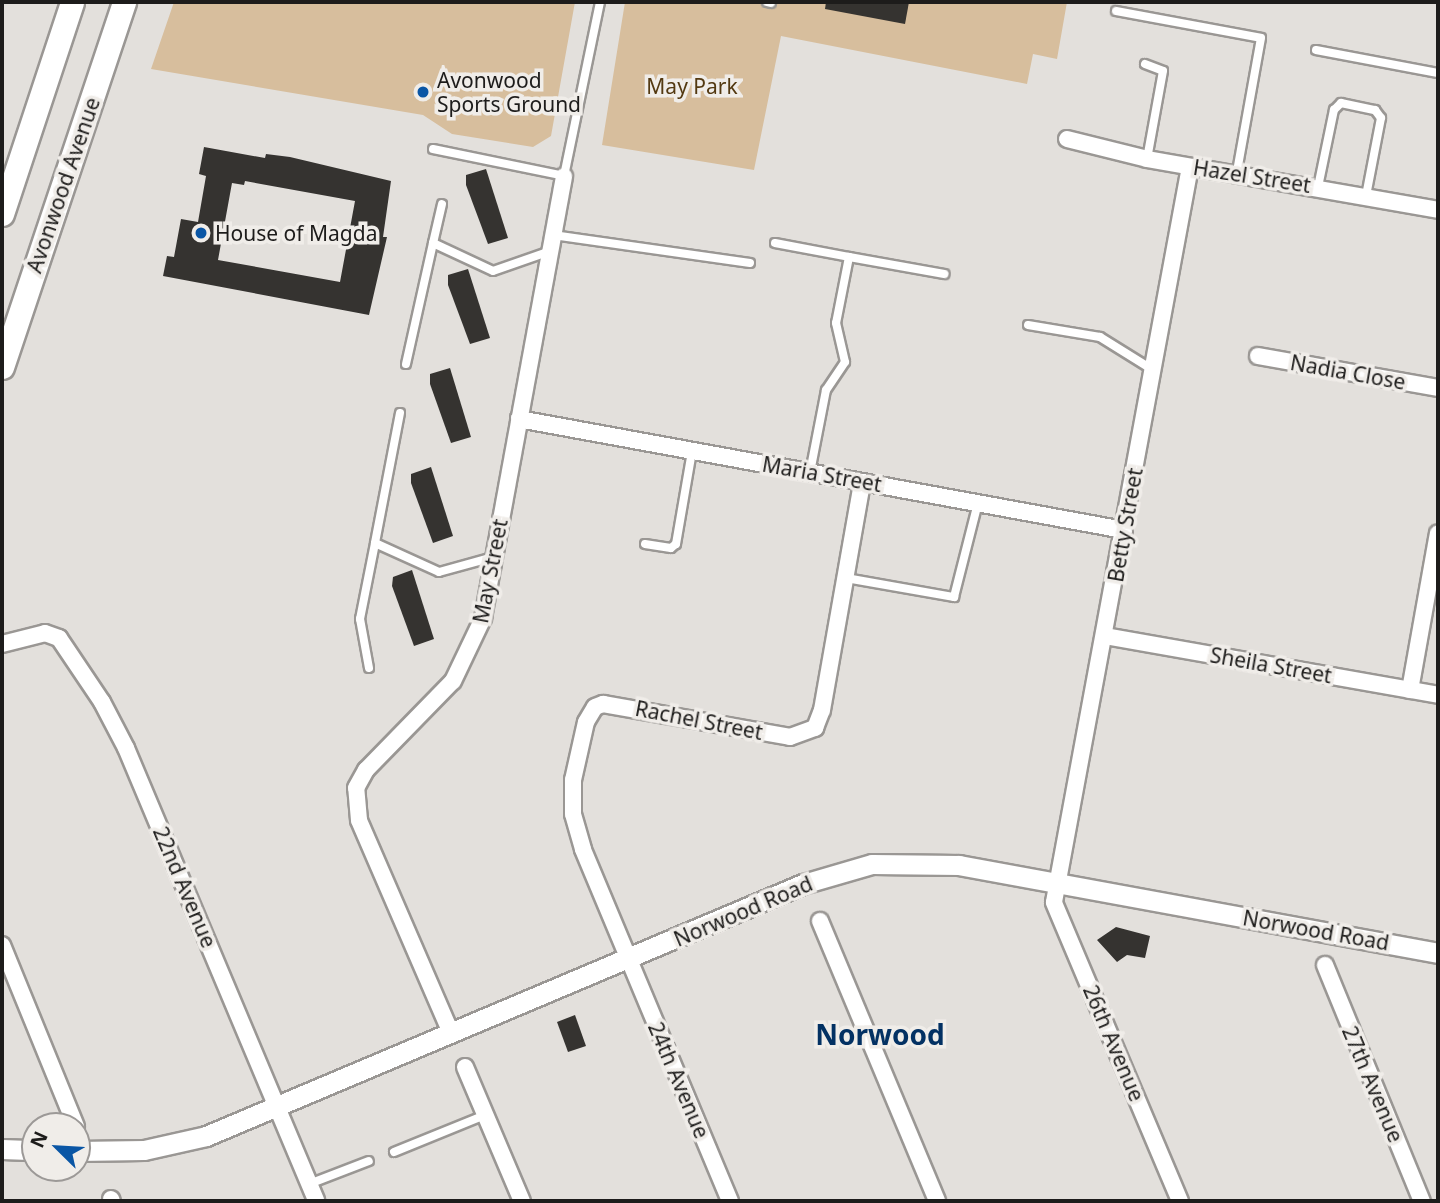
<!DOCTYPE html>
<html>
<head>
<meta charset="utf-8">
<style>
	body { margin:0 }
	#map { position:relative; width:1440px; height:1203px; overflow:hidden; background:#e3e0dc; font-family:"Noto Sans",sans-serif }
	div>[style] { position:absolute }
	.green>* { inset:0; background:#d7be9d }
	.building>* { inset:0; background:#353330 }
	.roads { filter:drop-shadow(2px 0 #9a9794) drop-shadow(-2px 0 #9a9794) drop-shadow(0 2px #9a9794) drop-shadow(0 -2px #9a9794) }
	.service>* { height:8px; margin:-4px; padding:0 4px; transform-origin:4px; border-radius:4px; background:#fff }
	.minor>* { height:16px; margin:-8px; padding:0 8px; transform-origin:8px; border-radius:8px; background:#fff }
	.tertiary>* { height:19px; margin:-9.5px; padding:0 9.5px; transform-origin:9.5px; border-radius:9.5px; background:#fff }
	.secondary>* { height:23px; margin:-11.5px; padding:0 11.5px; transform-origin:11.5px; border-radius:11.5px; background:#fff }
	.dots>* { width:19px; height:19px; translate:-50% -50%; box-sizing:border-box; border:4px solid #f0ede9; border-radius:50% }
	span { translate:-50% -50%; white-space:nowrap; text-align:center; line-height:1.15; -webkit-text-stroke:7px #f0ede9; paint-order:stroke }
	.poi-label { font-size:21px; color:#1d1c1b }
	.left { translate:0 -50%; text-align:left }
	.park-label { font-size:21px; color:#533911 }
	.street-label { font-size:21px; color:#1d1c1b }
	.district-label { font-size:28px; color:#033163; font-weight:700 }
	.frame { position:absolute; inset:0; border:4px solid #1d1c1b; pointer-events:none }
	.north { position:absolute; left:21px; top:1112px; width:70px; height:70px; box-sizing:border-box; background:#f0ede9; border:2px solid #9c9997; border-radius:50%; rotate:294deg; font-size:19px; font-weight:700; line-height:28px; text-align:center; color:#1d1c1b }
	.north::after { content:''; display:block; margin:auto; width:24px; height:32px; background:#0a56a5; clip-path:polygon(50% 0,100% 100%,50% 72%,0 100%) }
</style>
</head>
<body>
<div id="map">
	<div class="green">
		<div style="clip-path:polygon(174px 2px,575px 2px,551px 136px,533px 147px,452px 134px,423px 115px,151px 69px)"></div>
		<div style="clip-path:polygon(625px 2px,1067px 2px,1057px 59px,1033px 54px,1027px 84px,781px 36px,754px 170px,602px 145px)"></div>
	</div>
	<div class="building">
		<div style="clip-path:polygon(826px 2px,909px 2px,905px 24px,825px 9px)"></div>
		<div style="clip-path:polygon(evenodd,204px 147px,265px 158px,266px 154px,290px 157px,391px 181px,383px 237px,387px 237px,369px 315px,163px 276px,167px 256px,174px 257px,181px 219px,198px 222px,206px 176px,199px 174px,204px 147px,245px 181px,355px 201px,340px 282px,218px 260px,232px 183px,244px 185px,245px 181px)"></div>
		<div style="clip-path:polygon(486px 169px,508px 238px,488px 244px,466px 185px,466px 175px)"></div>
		<div style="clip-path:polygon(468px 269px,490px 338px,470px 344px,448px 285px,448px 275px)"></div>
		<div style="clip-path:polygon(450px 368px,471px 437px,451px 443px,430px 384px,430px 374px)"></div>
		<div style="clip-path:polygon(431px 467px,453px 536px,433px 543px,411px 483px,411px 474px)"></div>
		<div style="clip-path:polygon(412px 570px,434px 639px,414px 646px,392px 586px,393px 577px)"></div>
		<div style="clip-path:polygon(1116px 927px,1150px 936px,1145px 958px,1127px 955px,1117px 962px,1097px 940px)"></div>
		<div style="clip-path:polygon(575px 1015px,586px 1046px,568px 1052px,557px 1022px)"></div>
	</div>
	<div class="roads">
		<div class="service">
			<div style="left:767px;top:2px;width:4px;rotate:14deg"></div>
			<div style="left:1116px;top:11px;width:147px;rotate:10.5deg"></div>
			<div style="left:1261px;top:38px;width:136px;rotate:100.2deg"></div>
			<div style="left:1316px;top:50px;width:124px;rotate:10.7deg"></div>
			<div style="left:1145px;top:64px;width:19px;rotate:21deg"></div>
			<div style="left:1163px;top:71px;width:89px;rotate:100.3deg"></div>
			<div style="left:433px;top:149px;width:134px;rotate:11.6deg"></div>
			<div style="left:564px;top:176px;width:178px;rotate:-78.3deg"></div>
			<div style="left:1318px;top:187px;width:79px;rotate:-78.3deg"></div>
			<div style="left:1334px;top:110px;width:10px;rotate:-45deg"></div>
			<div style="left:1341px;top:103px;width:35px;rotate:12deg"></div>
			<div style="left:1375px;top:110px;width:10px;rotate:53deg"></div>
			<div style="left:1381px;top:118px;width:79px;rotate:100.9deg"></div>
			<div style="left:553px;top:235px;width:199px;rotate:8.1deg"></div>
			<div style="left:433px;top:243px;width:40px;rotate:-77deg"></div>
			<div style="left:775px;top:243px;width:75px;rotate:10.7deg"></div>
			<div style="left:849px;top:257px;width:67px;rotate:101.1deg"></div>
			<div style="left:836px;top:323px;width:40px;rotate:77deg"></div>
			<div style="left:845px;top:362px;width:34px;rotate:124deg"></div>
			<div style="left:826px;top:390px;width:84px;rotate:101deg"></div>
			<div style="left:849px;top:257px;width:97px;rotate:10.1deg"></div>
			<div style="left:1028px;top:325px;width:73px;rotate:9.5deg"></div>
			<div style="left:1100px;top:337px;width:62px;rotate:31.9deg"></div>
			<div style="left:406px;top:364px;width:124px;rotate:-77.4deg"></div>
			<div style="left:433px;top:243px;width:66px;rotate:25deg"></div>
			<div style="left:493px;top:271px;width:60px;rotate:-19.3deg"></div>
			<div style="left:400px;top:413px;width:132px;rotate:100.9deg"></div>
			<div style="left:375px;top:543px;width:70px;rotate:24.4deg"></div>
			<div style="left:439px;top:572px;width:56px;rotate:-15.5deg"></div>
			<div style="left:645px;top:544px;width:26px;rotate:9deg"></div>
			<div style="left:671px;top:548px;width:6px;rotate:-39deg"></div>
			<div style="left:676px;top:544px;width:94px;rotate:-80.2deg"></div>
			<div style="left:846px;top:578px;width:110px;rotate:10deg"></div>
			<div style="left:954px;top:597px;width:97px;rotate:-75.7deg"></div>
			<div style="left:369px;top:668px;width:50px;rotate:-100.4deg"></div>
			<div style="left:360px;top:619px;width:77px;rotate:-78.8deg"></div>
			<div style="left:394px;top:1152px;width:98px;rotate:-22.1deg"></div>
			<div style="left:309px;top:1184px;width:64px;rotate:-21deg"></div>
		</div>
		<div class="minor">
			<div style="left:1067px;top:139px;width:82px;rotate:14deg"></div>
			<div style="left:1147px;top:159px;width:295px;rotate:9.9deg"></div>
			<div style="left:1258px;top:356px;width:183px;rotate:10.1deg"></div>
			<div style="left:519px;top:419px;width:615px;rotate:10.4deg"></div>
			<div style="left:1105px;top:636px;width:338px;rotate:10deg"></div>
			<div style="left:2px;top:644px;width:44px;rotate:-14.3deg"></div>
			<div style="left:45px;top:633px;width:15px;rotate:20deg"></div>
			<div style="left:59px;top:638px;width:77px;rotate:56.1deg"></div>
			<div style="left:102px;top:702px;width:52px;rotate:62.4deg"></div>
			<div style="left:126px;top:748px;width:491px;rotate:67.2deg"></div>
			<div style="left:1410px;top:690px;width:159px;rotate:-79.9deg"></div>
			<div style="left:820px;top:921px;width:303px;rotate:67.3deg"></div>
			<div style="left:2px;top:945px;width:196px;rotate:67.8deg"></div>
			<div style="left:1325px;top:965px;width:255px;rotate:67.7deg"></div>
			<div style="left:451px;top:1033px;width:232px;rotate:-113.4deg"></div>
			<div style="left:359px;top:820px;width:32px;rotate:-95deg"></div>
			<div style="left:356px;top:788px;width:21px;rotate:-61deg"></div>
			<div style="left:366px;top:770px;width:124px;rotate:-45.7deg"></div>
			<div style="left:453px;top:681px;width:70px;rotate:-64.5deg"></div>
			<div style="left:483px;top:618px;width:449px;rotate:-79.6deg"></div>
			<div style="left:465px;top:1067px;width:146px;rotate:67deg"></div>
			<div style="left:111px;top:1199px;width:2px;rotate:63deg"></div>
			<div style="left:730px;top:1201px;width:381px;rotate:-112.7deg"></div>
			<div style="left:583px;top:849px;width:36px;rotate:-106deg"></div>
			<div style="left:573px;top:814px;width:34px;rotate:-90deg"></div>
			<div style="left:573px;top:780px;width:59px;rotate:-77.4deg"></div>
			<div style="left:586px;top:722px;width:17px;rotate:-59deg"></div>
			<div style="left:595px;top:707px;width:9px;rotate:-21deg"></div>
			<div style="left:603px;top:704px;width:190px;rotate:10deg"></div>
			<div style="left:790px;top:737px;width:27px;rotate:-20deg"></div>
			<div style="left:815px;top:728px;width:19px;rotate:-69deg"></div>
			<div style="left:822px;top:710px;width:231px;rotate:-80deg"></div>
			<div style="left:1180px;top:1201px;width:324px;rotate:-112.9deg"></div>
			<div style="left:1054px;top:902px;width:747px;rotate:-79.52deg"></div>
		</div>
		<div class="tertiary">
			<div style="left:2px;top:1149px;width:33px;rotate:2deg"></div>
			<div style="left:77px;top:1151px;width:67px;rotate:-0.9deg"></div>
			<div style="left:144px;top:1150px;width:64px;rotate:-12.7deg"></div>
			<div style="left:206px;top:1136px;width:648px;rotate:-22.89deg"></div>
			<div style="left:803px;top:884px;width:72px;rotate:-16.2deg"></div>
			<div style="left:872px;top:864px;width:87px;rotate:0.7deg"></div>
			<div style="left:959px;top:865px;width:487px;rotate:10.4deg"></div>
		</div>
		<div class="secondary">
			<div style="left:2px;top:214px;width:223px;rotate:-71.7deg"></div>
			<div style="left:2px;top:367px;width:385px;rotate:-71.5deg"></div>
		</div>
	</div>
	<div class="dots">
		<div style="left:423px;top:92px;background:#0a56a5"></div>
		<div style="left:201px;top:233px;background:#0a56a5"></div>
	</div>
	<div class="poi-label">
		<span class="left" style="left:437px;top:92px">Avonwood<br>Sports Ground</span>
		<span class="left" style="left:215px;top:233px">House of Magda</span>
	</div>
	<div class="park-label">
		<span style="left:692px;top:86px">May Park</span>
	</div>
	<div class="street-label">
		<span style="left:1252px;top:176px;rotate:9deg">Hazel Street</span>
		<span style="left:63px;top:185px;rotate:-71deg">Avonwood Avenue</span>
		<span style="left:1348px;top:372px;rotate:10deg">Nadia Close</span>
		<span style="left:822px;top:474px;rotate:10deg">Maria Street</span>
		<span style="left:1125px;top:525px;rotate:-80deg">Betty Street</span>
		<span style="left:490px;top:571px;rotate:-79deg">May Street</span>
		<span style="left:1271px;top:665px;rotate:10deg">Sheila Street</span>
		<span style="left:699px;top:720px;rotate:11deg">Rachel Street</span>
		<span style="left:185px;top:887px;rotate:67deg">22nd Avenue</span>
		<span style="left:743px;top:911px;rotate:-23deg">Norwood Road</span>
		<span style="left:1316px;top:930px;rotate:10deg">Norwood Road</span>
		<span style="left:1114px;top:1043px;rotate:67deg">26th Avenue</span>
		<span style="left:679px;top:1080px;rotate:67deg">24th Avenue</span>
		<span style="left:1373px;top:1084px;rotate:67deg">27th Avenue</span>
	</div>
	<div class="district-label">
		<span style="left:880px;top:1034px">Norwood</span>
	</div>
	<div class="frame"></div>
	<div class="north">N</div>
</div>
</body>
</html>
